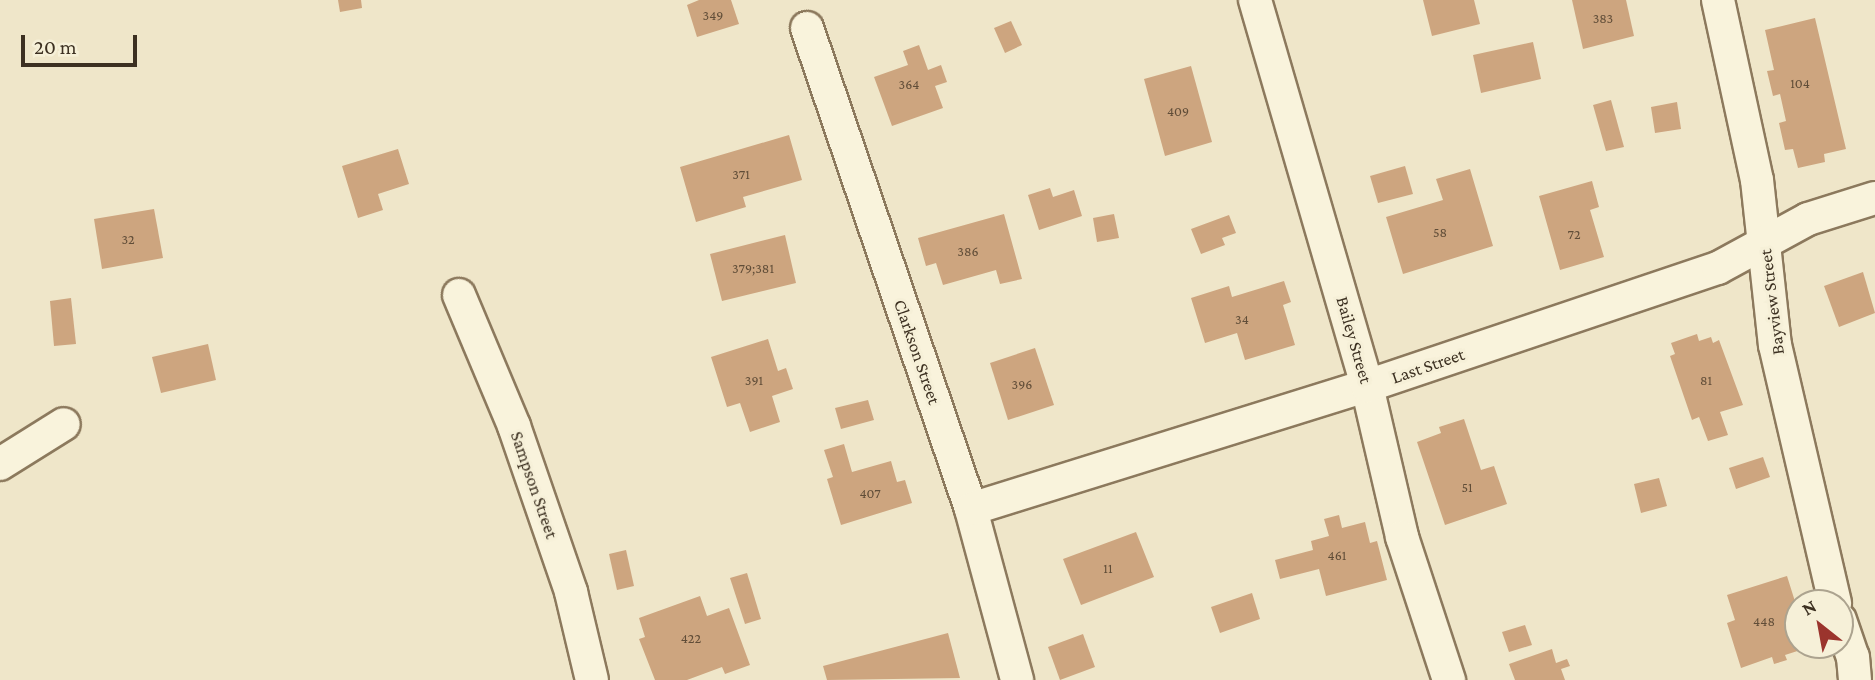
<!DOCTYPE html>
<html>
<head>
<meta charset="utf-8">
<style>
	body { margin:0 }
	#map { position:relative; width:1875px; height:680px; overflow:hidden; background:#efe6c9; font-family:"Crimson Pro",serif }
	div>[style] { position:absolute }
	.building>* { inset:0; background:#cda57f }
	.roads { filter:drop-shadow(2px 0 #8c795d) drop-shadow(-2px 0 #8c795d) drop-shadow(0 2px #8c795d) drop-shadow(0 -2px #8c795d) }
	.minor>* { height:32px; margin:-16px; padding:0 16px; transform-origin:16px; border-radius:16px; background:#f9f3dc }
	span { translate:-50% -50%; white-space:nowrap; text-align:center; line-height:1.15; -webkit-text-stroke:6px #f6f0d8; paint-order:stroke }
	.number-label { font-size:14px; color:#604d38 }
	.number-label span { -webkit-text-stroke-width:0 }
	.street-label { font-size:18px; color:#3c3021 }
	.north { position:absolute; left:1784px; top:589px; width:70px; height:70px; box-sizing:border-box; background:#f6f0d8; border:2px solid #aca38f; border-radius:50%; rotate:329deg; font-size:19px; font-weight:700; line-height:28px; text-align:center; color:#3c3021 }
	.north::after { content:''; display:block; margin:auto; width:24px; height:32px; background:#9b342d; clip-path:polygon(50% 0,100% 100%,50% 72%,0 100%) }
	.scale { position:absolute; left:21px; top:35px; width:116px; height:32px; box-sizing:border-box; border:4px solid #3c3021; border-top:0; padding-left:9px; font-size:21px; line-height:24px; white-space:nowrap; color:#3c3021; -webkit-text-stroke:5px #f6f0d8; paint-order:stroke }
</style>
</head>
<body>
<div id="map">
	<div class="building">
		<div style="clip-path:polygon(338px 0,361px 0,362px 8px,340px 12px)"></div>
		<div style="clip-path:polygon(699px 0,731px 0,739px 24px,697px 37px,687px 5px)"></div>
		<div style="clip-path:polygon(1423px 0,1474px 0,1480px 24px,1432px 36px)"></div>
		<div style="clip-path:polygon(1572px 0,1626px 0,1634px 36px,1583px 49px)"></div>
		<div style="clip-path:polygon(1815px 18px,1846px 149px,1824px 154px,1825px 162px,1798px 168px,1793px 149px,1785px 150px,1779px 123px,1786px 121px,1780px 94px,1773px 96px,1767px 71px,1774px 70px,1765px 30px)"></div>
		<div style="clip-path:polygon(1011px 21px,1022px 45px,1005px 53px,994px 28px)"></div>
		<div style="clip-path:polygon(1533px 42px,1541px 79px,1481px 93px,1473px 55px)"></div>
		<div style="clip-path:polygon(919px 45px,928px 70px,941px 65px,947px 82px,935px 86px,943px 108px,892px 126px,874px 77px,908px 65px,903px 51px)"></div>
		<div style="clip-path:polygon(1191px 66px,1212px 142px,1165px 156px,1144px 79px)"></div>
		<div style="clip-path:polygon(1611px 100px,1624px 147px,1606px 151px,1593px 105px)"></div>
		<div style="clip-path:polygon(1677px 102px,1681px 129px,1655px 133px,1651px 107px)"></div>
		<div style="clip-path:polygon(789px 135px,802px 180px,743px 197px,746px 207px,696px 222px,680px 167px)"></div>
		<div style="clip-path:polygon(398px 149px,409px 184px,378px 194px,383px 210px,358px 218px,342px 166px)"></div>
		<div style="clip-path:polygon(1405px 166px,1413px 194px,1378px 203px,1370px 176px)"></div>
		<div style="clip-path:polygon(1470px 169px,1493px 246px,1403px 274px,1386px 217px,1443px 200px,1436px 179px)"></div>
		<div style="clip-path:polygon(1592px 181px,1599px 207px,1590px 210px,1604px 257px,1560px 270px,1539px 196px)"></div>
		<div style="clip-path:polygon(1050px 188px,1053px 197px,1074px 190px,1082px 216px,1039px 230px,1028px 195px)"></div>
		<div style="clip-path:polygon(154px 209px,163px 258px,102px 269px,94px 219px)"></div>
		<div style="clip-path:polygon(1004px 214px,1022px 279px,1000px 284px,996px 270px,943px 285px,936px 263px,926px 266px,918px 238px)"></div>
		<div style="clip-path:polygon(1114px 214px,1119px 238px,1097px 242px,1093px 218px)"></div>
		<div style="clip-path:polygon(1229px 215px,1236px 233px,1222px 238px,1225px 245px,1201px 254px,1191px 229px)"></div>
		<div style="clip-path:polygon(785px 235px,796px 283px,722px 301px,710px 254px)"></div>
		<div style="clip-path:polygon(1863px 272px,1875px 313px,1839px 327px,1824px 286px)"></div>
		<div style="clip-path:polygon(1284px 281px,1291px 302px,1283px 305px,1295px 345px,1245px 360px,1237px 333px,1205px 343px,1191px 298px,1229px 286px,1232px 297px)"></div>
		<div style="clip-path:polygon(71px 298px,76px 344px,54px 346px,50px 301px)"></div>
		<div style="clip-path:polygon(1697px 334px,1699px 341px,1711px 337px,1713px 343px,1719px 340px,1743px 405px,1720px 412px,1728px 435px,1708px 441px,1699px 417px,1692px 420px,1670px 356px,1675px 354px,1671px 343px)"></div>
		<div style="clip-path:polygon(768px 339px,778px 371px,786px 368px,793px 389px,772px 396px,780px 422px,750px 432px,740px 403px,727px 407px,711px 357px)"></div>
		<div style="clip-path:polygon(208px 344px,216px 380px,161px 393px,152px 357px)"></div>
		<div style="clip-path:polygon(1035px 348px,1054px 405px,1008px 420px,990px 363px)"></div>
		<div style="clip-path:polygon(868px 400px,874px 420px,841px 429px,835px 408px)"></div>
		<div style="clip-path:polygon(1464px 419px,1481px 470px,1494px 466px,1507px 504px,1445px 525px,1417px 442px,1441px 433px,1439px 427px)"></div>
		<div style="clip-path:polygon(844px 444px,852px 472px,891px 461px,897px 482px,905px 480px,912px 503px,841px 525px,827px 479px,833px 477px,824px 450px)"></div>
		<div style="clip-path:polygon(1763px 457px,1770px 477px,1736px 489px,1729px 468px)"></div>
		<div style="clip-path:polygon(1659px 478px,1667px 506px,1641px 513px,1634px 484px)"></div>
		<div style="clip-path:polygon(1339px 515px,1342px 528px,1365px 522px,1370px 543px,1377px 541px,1387px 580px,1326px 596px,1319px 569px,1280px 579px,1275px 560px,1313px 550px,1311px 541px,1329px 536px,1324px 519px)"></div>
		<div style="clip-path:polygon(1136px 532px,1154px 577px,1081px 605px,1063px 559px)"></div>
		<div style="clip-path:polygon(626px 550px,634px 586px,617px 590px,609px 554px)"></div>
		<div style="clip-path:polygon(747px 573px,761px 619px,745px 624px,730px 578px)"></div>
		<div style="clip-path:polygon(1787px 576px,1798px 611px,1798px 645px,1813px 646px,1785px 655px,1787px 660px,1774px 664px,1772px 657px,1741px 668px,1727px 623px,1735px 620px,1727px 595px)"></div>
		<div style="clip-path:polygon(1252px 593px,1260px 619px,1220px 633px,1211px 607px)"></div>
		<div style="clip-path:polygon(700px 596px,707px 616px,729px 608px,750px 665px,725px 674px,722px 667px,687px 680px,655px 680px,639px 639px,645px 637px,639px 618px)"></div>
		<div style="clip-path:polygon(1525px 625px,1532px 645px,1509px 652px,1502px 632px)"></div>
		<div style="clip-path:polygon(948px 633px,960px 678px,827px 680px,823px 666px)"></div>
		<div style="clip-path:polygon(1083px 634px,1095px 667px,1060px 680px,1048px 647px)"></div>
		<div style="clip-path:polygon(1552px 649px,1556px 663px,1567px 659px,1570px 666px,1561px 669px,1565px 680px,1515px 680px,1509px 664px)"></div>
	</div>
	<div class="roads">
		<div class="minor">
			<div style="left:1255px;top:0;width:402px;rotate:73.8deg"></div>
			<div style="left:1367px;top:386px;width:155px;rotate:76.9deg"></div>
			<div style="left:1402px;top:537px;width:151px;rotate:71.8deg"></div>
			<div style="left:1718px;top:0;width:184px;rotate:77.8deg"></div>
			<div style="left:1757px;top:180px;width:166px;rotate:83.8deg"></div>
			<div style="left:1775px;top:345px;width:265px;rotate:76.9deg"></div>
			<div style="left:807px;top:28px;width:508px;rotate:71.17deg"></div>
			<div style="left:971px;top:509px;width:177px;rotate:74.9deg"></div>
			<div style="left:459px;top:295px;width:142px;rotate:67.2deg"></div>
			<div style="left:514px;top:426px;width:176px;rotate:71deg"></div>
			<div style="left:571px;top:592px;width:90px;rotate:76.6deg"></div>
			<div style="left:0;top:464px;width:75px;rotate:-32deg"></div>
			<div style="left:971px;top:509px;width:415px;rotate:-17.3deg"></div>
			<div style="left:1367px;top:386px;width:370px;rotate:-18.6deg"></div>
			<div style="left:1718px;top:268px;width:102px;rotate:-28.6deg"></div>
			<div style="left:1808px;top:219px;width:70px;rotate:-17.4deg"></div>
			<div style="left:1840px;top:620px;width:39px;rotate:71deg"></div>
			<div style="left:1853px;top:657px;width:23px;rotate:85deg"></div>
		</div>
	</div>
	<div class="number-label">
		<span style="left:713px;top:15px">349</span>
		<span style="left:1603px;top:18px">383</span>
		<span style="left:1800px;top:83px">104</span>
		<span style="left:909px;top:84px">364</span>
		<span style="left:1178px;top:111px">409</span>
		<span style="left:741px;top:174px">371</span>
		<span style="left:1440px;top:232px">58</span>
		<span style="left:1574px;top:234px">72</span>
		<span style="left:128px;top:239px">32</span>
		<span style="left:968px;top:251px">386</span>
		<span style="left:753px;top:268px">379;381</span>
		<span style="left:1242px;top:319px">34</span>
		<span style="left:754px;top:380px">391</span>
		<span style="left:1706px;top:380px">81</span>
		<span style="left:1022px;top:384px">396</span>
		<span style="left:1467px;top:487px">51</span>
		<span style="left:870px;top:493px">407</span>
		<span style="left:1337px;top:555px">461</span>
		<span style="left:1108px;top:568px">11</span>
		<span style="left:1764px;top:621px">448</span>
		<span style="left:691px;top:638px">422</span>
	</div>
	<div class="street-label">
		<span style="left:1772px;top:302px;rotate:-97deg">Bayview Street</span>
		<span style="left:1354px;top:340px;rotate:74deg">Bailey Street</span>
		<span style="left:917px;top:352px;rotate:71deg">Clarkson Street</span>
		<span style="left:1428px;top:366px;rotate:-19deg">Last Street</span>
		<span style="left:534px;top:485px;rotate:71deg">Sampson Street</span>
	</div>
	<div class="north">N</div>
	<div class="scale">20 m</div>
</div>
</body>
</html>
